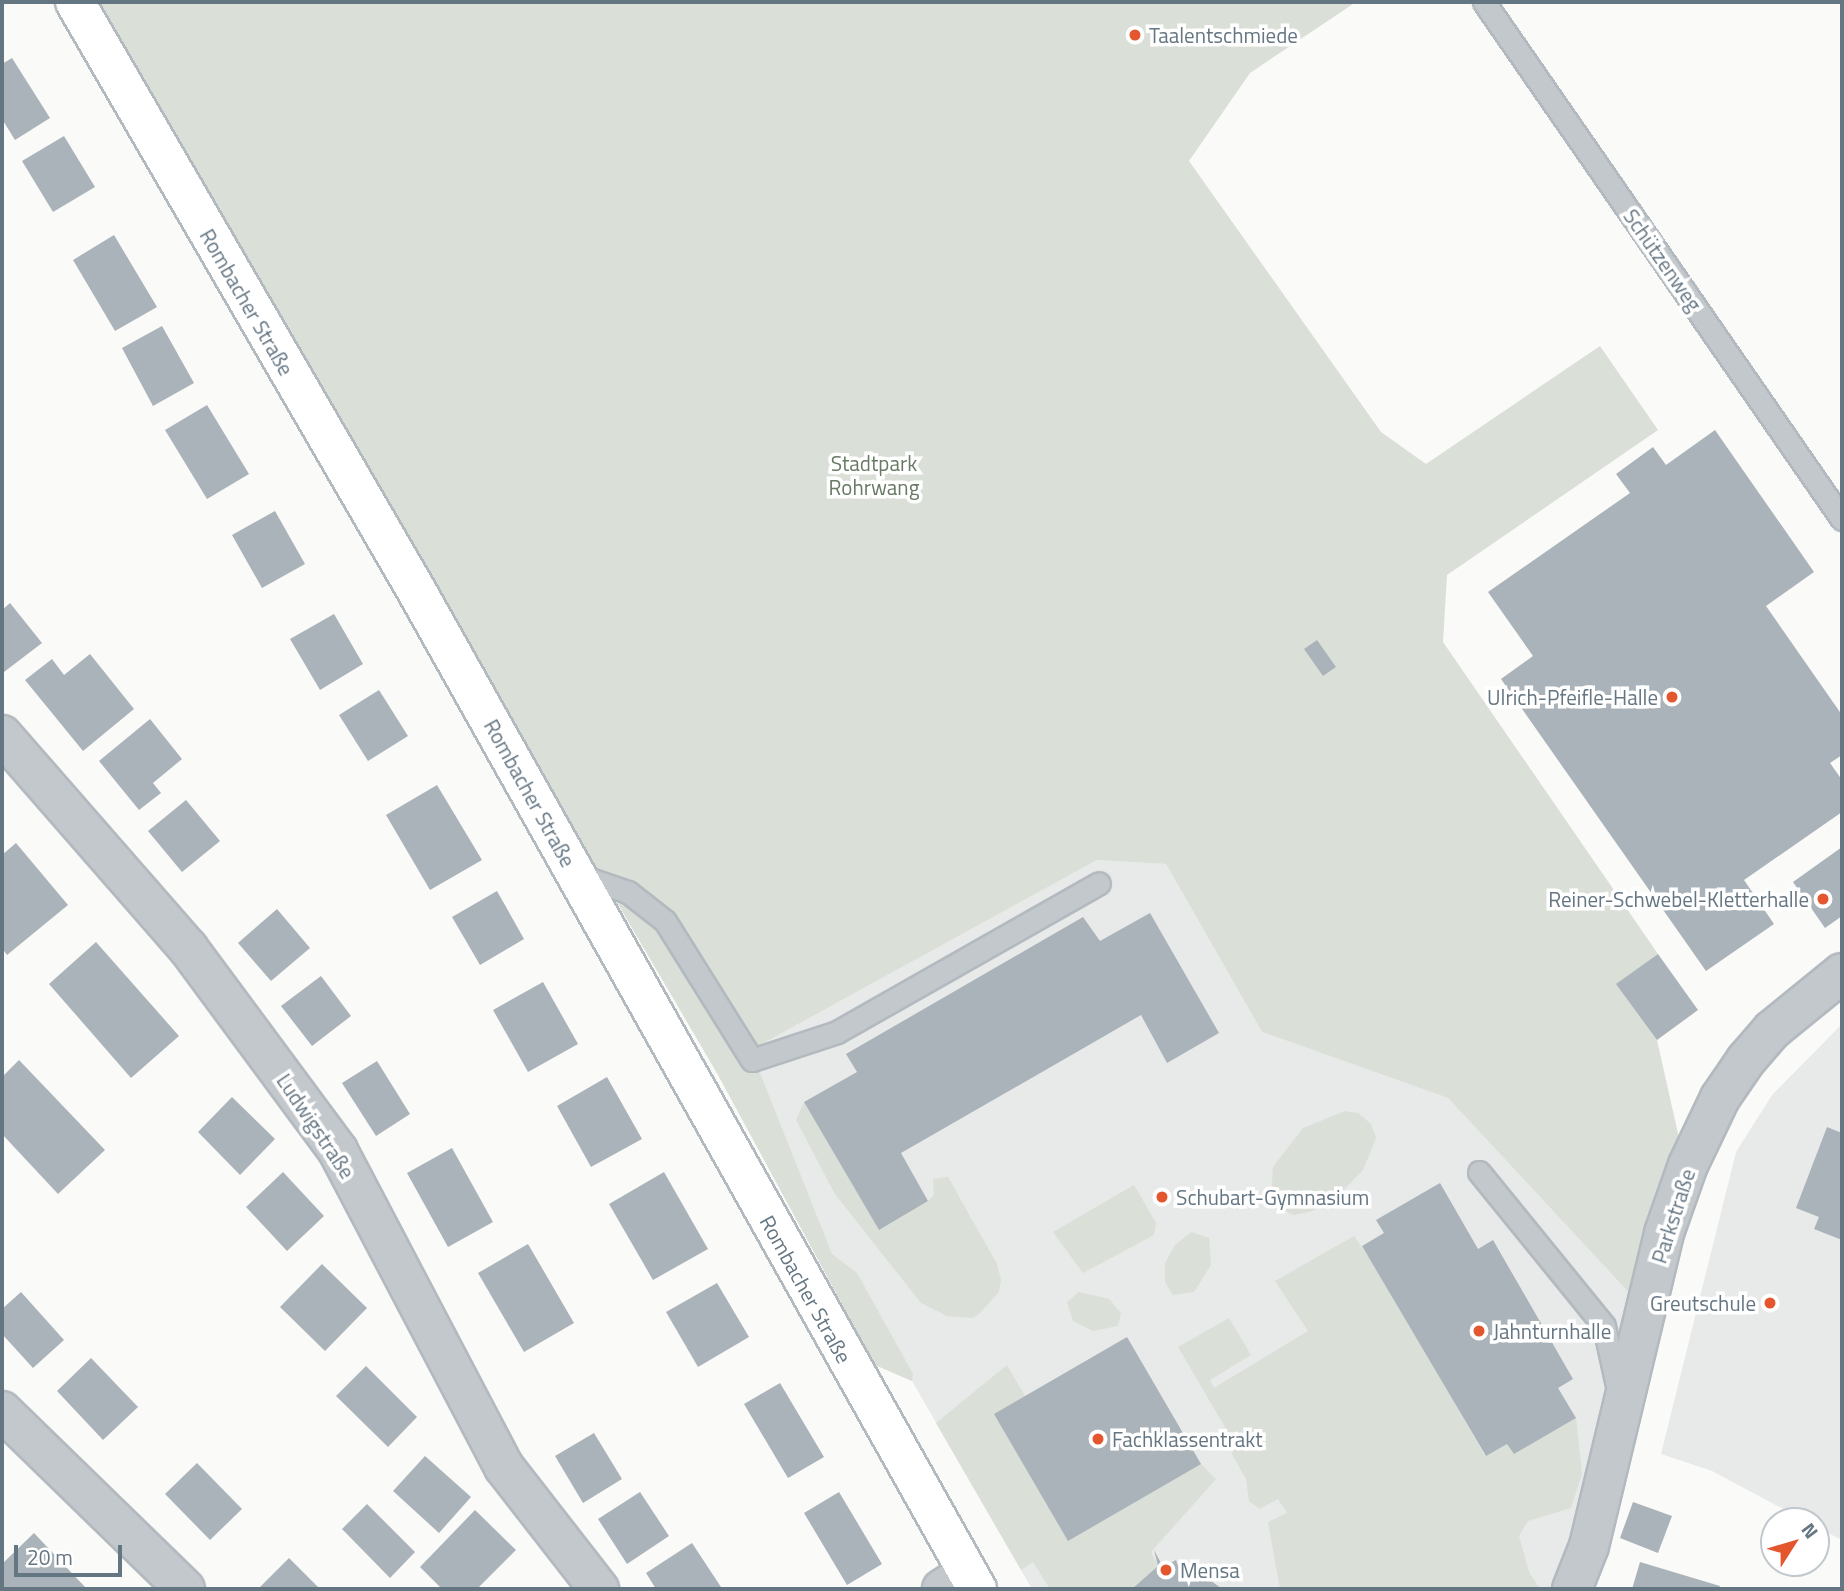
<!DOCTYPE html>
<html>
<head>
<meta charset="utf-8">
<style>
	body { margin:0 }
	#map { position:relative; width:1844px; height:1591px; overflow:hidden; background:#fafaf8; font-family:"Titillium Web",sans-serif }
	div>[style] { position:absolute }
	.built>* { inset:0; background:#e8e9e9 }
	.green>* { inset:0; background:#dadfd7 }
	.building>* { inset:0; background:#aab3b9 }
	.roads { filter:drop-shadow(2px 0 #b3babf) drop-shadow(-2px 0 #b3babf) drop-shadow(0 2px #b3babf) drop-shadow(0 -2px #b3babf) }
	.service>* { height:21px; margin:-10.5px; padding:0 10.5px; transform-origin:10.5px; border-radius:10.5px; background:#c3c8cc }
	.minor>* { height:38px; margin:-19px; padding:0 19px; transform-origin:19px; border-radius:19px; background:#c3c8cc }
	.secondary>* { height:38px; margin:-19px; padding:0 19px; transform-origin:19px; border-radius:19px; background:#fff }
	.dots>* { width:19px; height:19px; translate:-50% -50%; box-sizing:border-box; border:4px solid #fff; border-radius:50% }
	span { translate:-50% -50%; white-space:nowrap; text-align:center; line-height:1.15; -webkit-text-stroke:7px #fff; paint-order:stroke }
	.poi-label { font-size:21px; color:#657683 }
	.left { translate:0 -50%; text-align:left }
	.right { translate:-100% -50%; text-align:right }
	.street-label { font-size:21px; color:#657683 }
	.park-label { font-size:21px; color:#687a64 }
	.frame { position:absolute; inset:0; border:4px solid #657683; pointer-events:none }
	.north { position:absolute; left:1760px; top:1507px; width:70px; height:70px; box-sizing:border-box; background:#fff; border:2px solid #c1c8cd; border-radius:50%; rotate:53deg; font-size:19px; font-weight:700; line-height:28px; text-align:center; color:#657683 }
	.north::after { content:''; display:block; margin:auto; width:24px; height:32px; background:#e4572e; clip-path:polygon(50% 0,100% 100%,50% 72%,0 100%) }
	.scale { position:absolute; left:14px; top:1545px; width:108px; height:32px; box-sizing:border-box; border:4px solid #657683; border-top:0; padding-left:9px; font-size:21px; line-height:24px; white-space:nowrap; color:#657683; -webkit-text-stroke:5px #fff; paint-order:stroke }
</style>
</head>
<body>
<div id="map">
	<div class="built">
		<div style="clip-path:polygon(1097px 860px,1166px 864px,1262px 1032px,1448px 1098px,1633px 1297px,1560px 1589px,1032px 1589px,912px 1381px,875px 1365px,751px 1050px)"></div>
		<div style="clip-path:polygon(1842px 1024px,1842px 1540px,1816px 1527px,1816px 1521px,1806px 1521px,1712px 1471px,1661px 1454px,1736px 1152px,1772px 1095px)"></div>
	</div>
	<div class="green">
		<div style="clip-path:polygon(90px 2px,1356px 2px,1250px 73px,1189px 161px,1381px 432px,1426px 464px,1600px 346px,1658px 430px,1447px 575px,1443px 642px,1658px 954px,1617px 984px,1657px 1040px,1679px 1138px,1633px 1297px,1448px 1098px,1262px 1032px,1166px 864px,1097px 860px,751px 1050px,832px 1254px,857px 1273px,913px 1374px,912px 1381px,875px 1365px,718px 1075px)"></div>
		<div style="clip-path:polygon(804px 1102px,879px 1230px,928px 1201px,934px 1195px,933px 1179px,948px 1177px,997px 1264px,1001px 1280px,999px 1292px,979px 1314px,973px 1318px,947px 1316px,921px 1303px,835px 1194px,796px 1120px)"></div>
		<div style="clip-path:polygon(1345px 1111px,1358px 1113px,1371px 1124px,1376px 1138px,1363px 1170px,1334px 1200px,1312px 1211px,1294px 1215px,1281px 1209px,1271px 1200px,1273px 1167px,1303px 1128px)"></div>
		<div style="clip-path:polygon(1134px 1185px,1156px 1223px,1154px 1235px,1083px 1273px,1053px 1232px)"></div>
		<div style="clip-path:polygon(1191px 1232px,1209px 1238px,1211px 1265px,1194px 1292px,1173px 1295px,1165px 1282px,1165px 1263px,1175px 1245px)"></div>
		<div style="clip-path:polygon(1354px 1236px,1385px 1281px,1485px 1456px,1507px 1444px,1514px 1454px,1576px 1418px,1582px 1474px,1571px 1508px,1528px 1521px,1519px 1536px,1529px 1572px,1540px 1589px,1280px 1589px,1268px 1522px,1287px 1513px,1278px 1499px,1260px 1509px,1249px 1501px,1246px 1479px,1232px 1454px,1235px 1444px,1178px 1347px,1229px 1318px,1251px 1355px,1210px 1380px,1214px 1388px,1308px 1331px,1275px 1281px)"></div>
		<div style="clip-path:polygon(1079px 1292px,1109px 1299px,1121px 1313px,1118px 1326px,1093px 1331px,1073px 1321px,1067px 1302px)"></div>
		<div style="clip-path:polygon(1007px 1365px,1025px 1396px,994px 1414px,1201px 1464px,1216px 1479px,1151px 1552px,1158px 1566px,1135px 1589px,1050px 1589px,1033px 1562px,1021px 1570px,936px 1423px)"></div>
	</div>
	<div class="building">
		<div style="clip-path:polygon(12px 58px,50px 118px,15px 140px,2px 119px,2px 64px)"></div>
		<div style="clip-path:polygon(64px 136px,95px 187px,53px 212px,22px 161px)"></div>
		<div style="clip-path:polygon(114px 235px,157px 307px,115px 331px,73px 260px)"></div>
		<div style="clip-path:polygon(162px 326px,194px 383px,153px 406px,122px 348px)"></div>
		<div style="clip-path:polygon(207px 405px,249px 474px,207px 499px,165px 430px)"></div>
		<div style="clip-path:polygon(1715px 430px,1814px 572px,1766px 606px,1842px 715px,1842px 755px,1830px 763px,1842px 780px,1842px 812px,1744px 880px,1774px 924px,1706px 971px,1501px 679px,1533px 656px,1488px 592px,1630px 493px,1616px 474px,1653px 447px,1666px 465px)"></div>
		<div style="clip-path:polygon(275px 511px,305px 564px,262px 588px,232px 535px)"></div>
		<div style="clip-path:polygon(10px 603px,42px 643px,4px 672px,2px 610px)"></div>
		<div style="clip-path:polygon(334px 614px,363px 664px,320px 690px,290px 639px)"></div>
		<div style="clip-path:polygon(1317px 640px,1336px 667px,1323px 676px,1304px 649px)"></div>
		<div style="clip-path:polygon(90px 654px,134px 709px,83px 751px,25px 680px,52px 659px,64px 675px)"></div>
		<div style="clip-path:polygon(379px 690px,408px 736px,368px 761px,339px 715px)"></div>
		<div style="clip-path:polygon(150px 719px,182px 759px,153px 783px,161px 793px,139px 810px,99px 761px)"></div>
		<div style="clip-path:polygon(437px 785px,482px 860px,430px 890px,386px 815px)"></div>
		<div style="clip-path:polygon(186px 800px,220px 841px,182px 872px,148px 831px)"></div>
		<div style="clip-path:polygon(16px 843px,68px 905px,7px 955px,2px 948px,2px 855px)"></div>
		<div style="clip-path:polygon(1842px 847px,1842px 916px,1825px 928px,1793px 882px)"></div>
		<div style="clip-path:polygon(497px 891px,524px 939px,480px 965px,452px 917px)"></div>
		<div style="clip-path:polygon(277px 909px,310px 948px,271px 981px,238px 943px)"></div>
		<div style="clip-path:polygon(1150px 913px,1219px 1033px,1167px 1063px,1141px 1015px,901px 1153px,928px 1201px,879px 1230px,804px 1102px,857px 1072px,846px 1054px,1083px 917px,1100px 941px)"></div>
		<div style="clip-path:polygon(96px 942px,179px 1036px,131px 1078px,49px 984px)"></div>
		<div style="clip-path:polygon(1658px 954px,1698px 1010px,1657px 1040px,1616px 984px)"></div>
		<div style="clip-path:polygon(321px 976px,351px 1016px,312px 1046px,281px 1006px)"></div>
		<div style="clip-path:polygon(543px 982px,578px 1044px,528px 1072px,493px 1010px)"></div>
		<div style="clip-path:polygon(19px 1060px,105px 1150px,58px 1194px,2px 1134px,2px 1077px)"></div>
		<div style="clip-path:polygon(377px 1061px,410px 1114px,376px 1136px,342px 1083px)"></div>
		<div style="clip-path:polygon(607px 1077px,642px 1139px,591px 1167px,557px 1106px)"></div>
		<div style="clip-path:polygon(232px 1097px,275px 1139px,240px 1175px,198px 1132px)"></div>
		<div style="clip-path:polygon(1827px 1127px,1842px 1133px,1842px 1240px,1814px 1229px,1819px 1217px,1796px 1208px)"></div>
		<div style="clip-path:polygon(452px 1148px,493px 1222px,448px 1247px,407px 1173px)"></div>
		<div style="clip-path:polygon(283px 1172px,324px 1216px,287px 1251px,246px 1207px)"></div>
		<div style="clip-path:polygon(664px 1172px,708px 1249px,653px 1280px,609px 1204px)"></div>
		<div style="clip-path:polygon(1440px 1183px,1478px 1249px,1493px 1240px,1573px 1379px,1558px 1388px,1576px 1418px,1514px 1454px,1507px 1444px,1486px 1456px,1362px 1246px,1384px 1233px,1376px 1220px)"></div>
		<div style="clip-path:polygon(528px 1244px,574px 1323px,524px 1352px,478px 1273px)"></div>
		<div style="clip-path:polygon(322px 1264px,367px 1308px,325px 1351px,280px 1307px)"></div>
		<div style="clip-path:polygon(717px 1283px,749px 1337px,698px 1367px,666px 1312px)"></div>
		<div style="clip-path:polygon(21px 1292px,64px 1340px,33px 1368px,2px 1334px,2px 1309px)"></div>
		<div style="clip-path:polygon(1127px 1337px,1201px 1464px,1068px 1541px,994px 1414px)"></div>
		<div style="clip-path:polygon(91px 1358px,138px 1407px,103px 1440px,57px 1391px)"></div>
		<div style="clip-path:polygon(366px 1366px,417px 1417px,388px 1447px,336px 1396px)"></div>
		<div style="clip-path:polygon(780px 1383px,824px 1457px,788px 1478px,744px 1404px)"></div>
		<div style="clip-path:polygon(594px 1433px,622px 1479px,583px 1503px,555px 1456px)"></div>
		<div style="clip-path:polygon(425px 1456px,471px 1497px,439px 1533px,393px 1491px)"></div>
		<div style="clip-path:polygon(197px 1463px,242px 1509px,210px 1540px,165px 1494px)"></div>
		<div style="clip-path:polygon(640px 1492px,669px 1536px,627px 1564px,598px 1519px)"></div>
		<div style="clip-path:polygon(839px 1492px,882px 1564px,847px 1585px,804px 1513px)"></div>
		<div style="clip-path:polygon(1633px 1502px,1672px 1516px,1658px 1553px,1620px 1538px)"></div>
		<div style="clip-path:polygon(367px 1504px,415px 1552px,390px 1578px,342px 1529px)"></div>
		<div style="clip-path:polygon(475px 1510px,516px 1550px,477px 1589px,442px 1589px,420px 1567px)"></div>
		<div style="clip-path:polygon(34px 1533px,85px 1587px,83px 1589px,2px 1589px,2px 1564px)"></div>
		<div style="clip-path:polygon(692px 1543px,721px 1587px,656px 1589px,646px 1573px)"></div>
		<div style="clip-path:polygon(1154px 1550px,1163px 1567px,1176px 1560px,1181px 1575px,1206px 1577px,1222px 1589px,1132px 1589px,1158px 1566px)"></div>
		<div style="clip-path:polygon(289px 1558px,320px 1589px,258px 1589px)"></div>
		<div style="clip-path:polygon(1640px 1562px,1720px 1586px,1719px 1589px,1632px 1589px)"></div>
	</div>
	<div class="roads">
		<div class="service">
			<div style="left:1484px;top:2px;width:629px;rotate:55.3deg"></div>
			<div style="left:578px;top:875px;width:53px;rotate:18.8deg"></div>
			<div style="left:628px;top:892px;width:47px;rotate:38.1deg"></div>
			<div style="left:665px;top:921px;width:164px;rotate:58deg"></div>
			<div style="left:752px;top:1060px;width:89px;rotate:-18.2deg"></div>
			<div style="left:837px;top:1032px;width:301px;rotate:-29.6deg"></div>
			<div style="left:1479px;top:1172px;width:198px;rotate:50.9deg"></div>
			<div style="left:1604px;top:1326px;width:66px;rotate:77.7deg"></div>
		</div>
		<div class="minor">
			<div style="left:2px;top:735px;width:283px;rotate:48.9deg"></div>
			<div style="left:188px;top:948px;width:252px;rotate:53.5deg"></div>
			<div style="left:338px;top:1151px;width:357px;rotate:62.3deg"></div>
			<div style="left:504px;top:1467px;width:155px;rotate:52.1deg"></div>
			<div style="left:2px;top:1411px;width:255px;rotate:44.2deg"></div>
			<div style="left:942px;top:1589px;width:30px;rotate:-33deg"></div>
			<div style="left:1572px;top:1589px;width:46px;rotate:-68.4deg"></div>
			<div style="left:1589px;top:1546px;width:322px;rotate:-76.5deg"></div>
			<div style="left:1664px;top:1233px;width:72px;rotate:-70.6deg"></div>
			<div style="left:1688px;top:1165px;width:74px;rotate:-64.5deg"></div>
			<div style="left:1720px;top:1098px;width:46px;rotate:-55.6deg"></div>
			<div style="left:1746px;top:1060px;width:40px;rotate:-49deg"></div>
			<div style="left:1772px;top:1030px;width:90px;rotate:-39.2deg"></div>
		</div>
		<div class="secondary">
			<div style="left:75px;top:2px;width:677px;rotate:59.88deg"></div>
			<div style="left:415px;top:588px;width:1148px;rotate:60.69deg"></div>
		</div>
	</div>
	<div class="dots">
		<div style="left:1135px;top:35px;background:#e4572e"></div>
		<div style="left:1672px;top:697px;background:#e4572e"></div>
		<div style="left:1823px;top:899px;background:#e4572e"></div>
		<div style="left:1162px;top:1197px;background:#e4572e"></div>
		<div style="left:1770px;top:1303px;background:#e4572e"></div>
		<div style="left:1479px;top:1331px;background:#e4572e"></div>
		<div style="left:1098px;top:1439px;background:#e4572e"></div>
		<div style="left:1166px;top:1570px;background:#e4572e"></div>
	</div>
	<div class="poi-label">
		<span class="left" style="left:1149px;top:35px">Taalentschmiede</span>
		<span class="right" style="left:1658px;top:697px">Ulrich-Pfeifle-Halle</span>
		<span class="right" style="left:1809px;top:899px">Reiner-Schwebel-Kletterhalle</span>
		<span class="left" style="left:1176px;top:1197px">Schubart-Gymnasium</span>
		<span class="right" style="left:1756px;top:1303px">Greutschule</span>
		<span class="left" style="left:1493px;top:1331px">Jahnturnhalle</span>
		<span class="left" style="left:1112px;top:1439px">Fachklassentrakt</span>
		<span class="left" style="left:1180px;top:1570px">Mensa</span>
	</div>
	<div class="street-label">
		<span style="left:1663px;top:260px;rotate:55deg">Schützenweg</span>
		<span style="left:247px;top:302px;rotate:60deg">Rombacher Straße</span>
		<span style="left:530px;top:793px;rotate:61deg">Rombacher Straße</span>
		<span style="left:316px;top:1126px;rotate:56deg">Ludwigstraße</span>
		<span style="left:1673px;top:1216px;rotate:-72deg">Parkstraße</span>
		<span style="left:806px;top:1289px;rotate:61deg">Rombacher Straße</span>
	</div>
	<div class="park-label">
		<span style="left:874px;top:475px">Stadtpark<br>Rohrwang</span>
	</div>
	<div class="frame"></div>
	<div class="north">N</div>
	<div class="scale">20 m</div>
</div>
</body>
</html>
